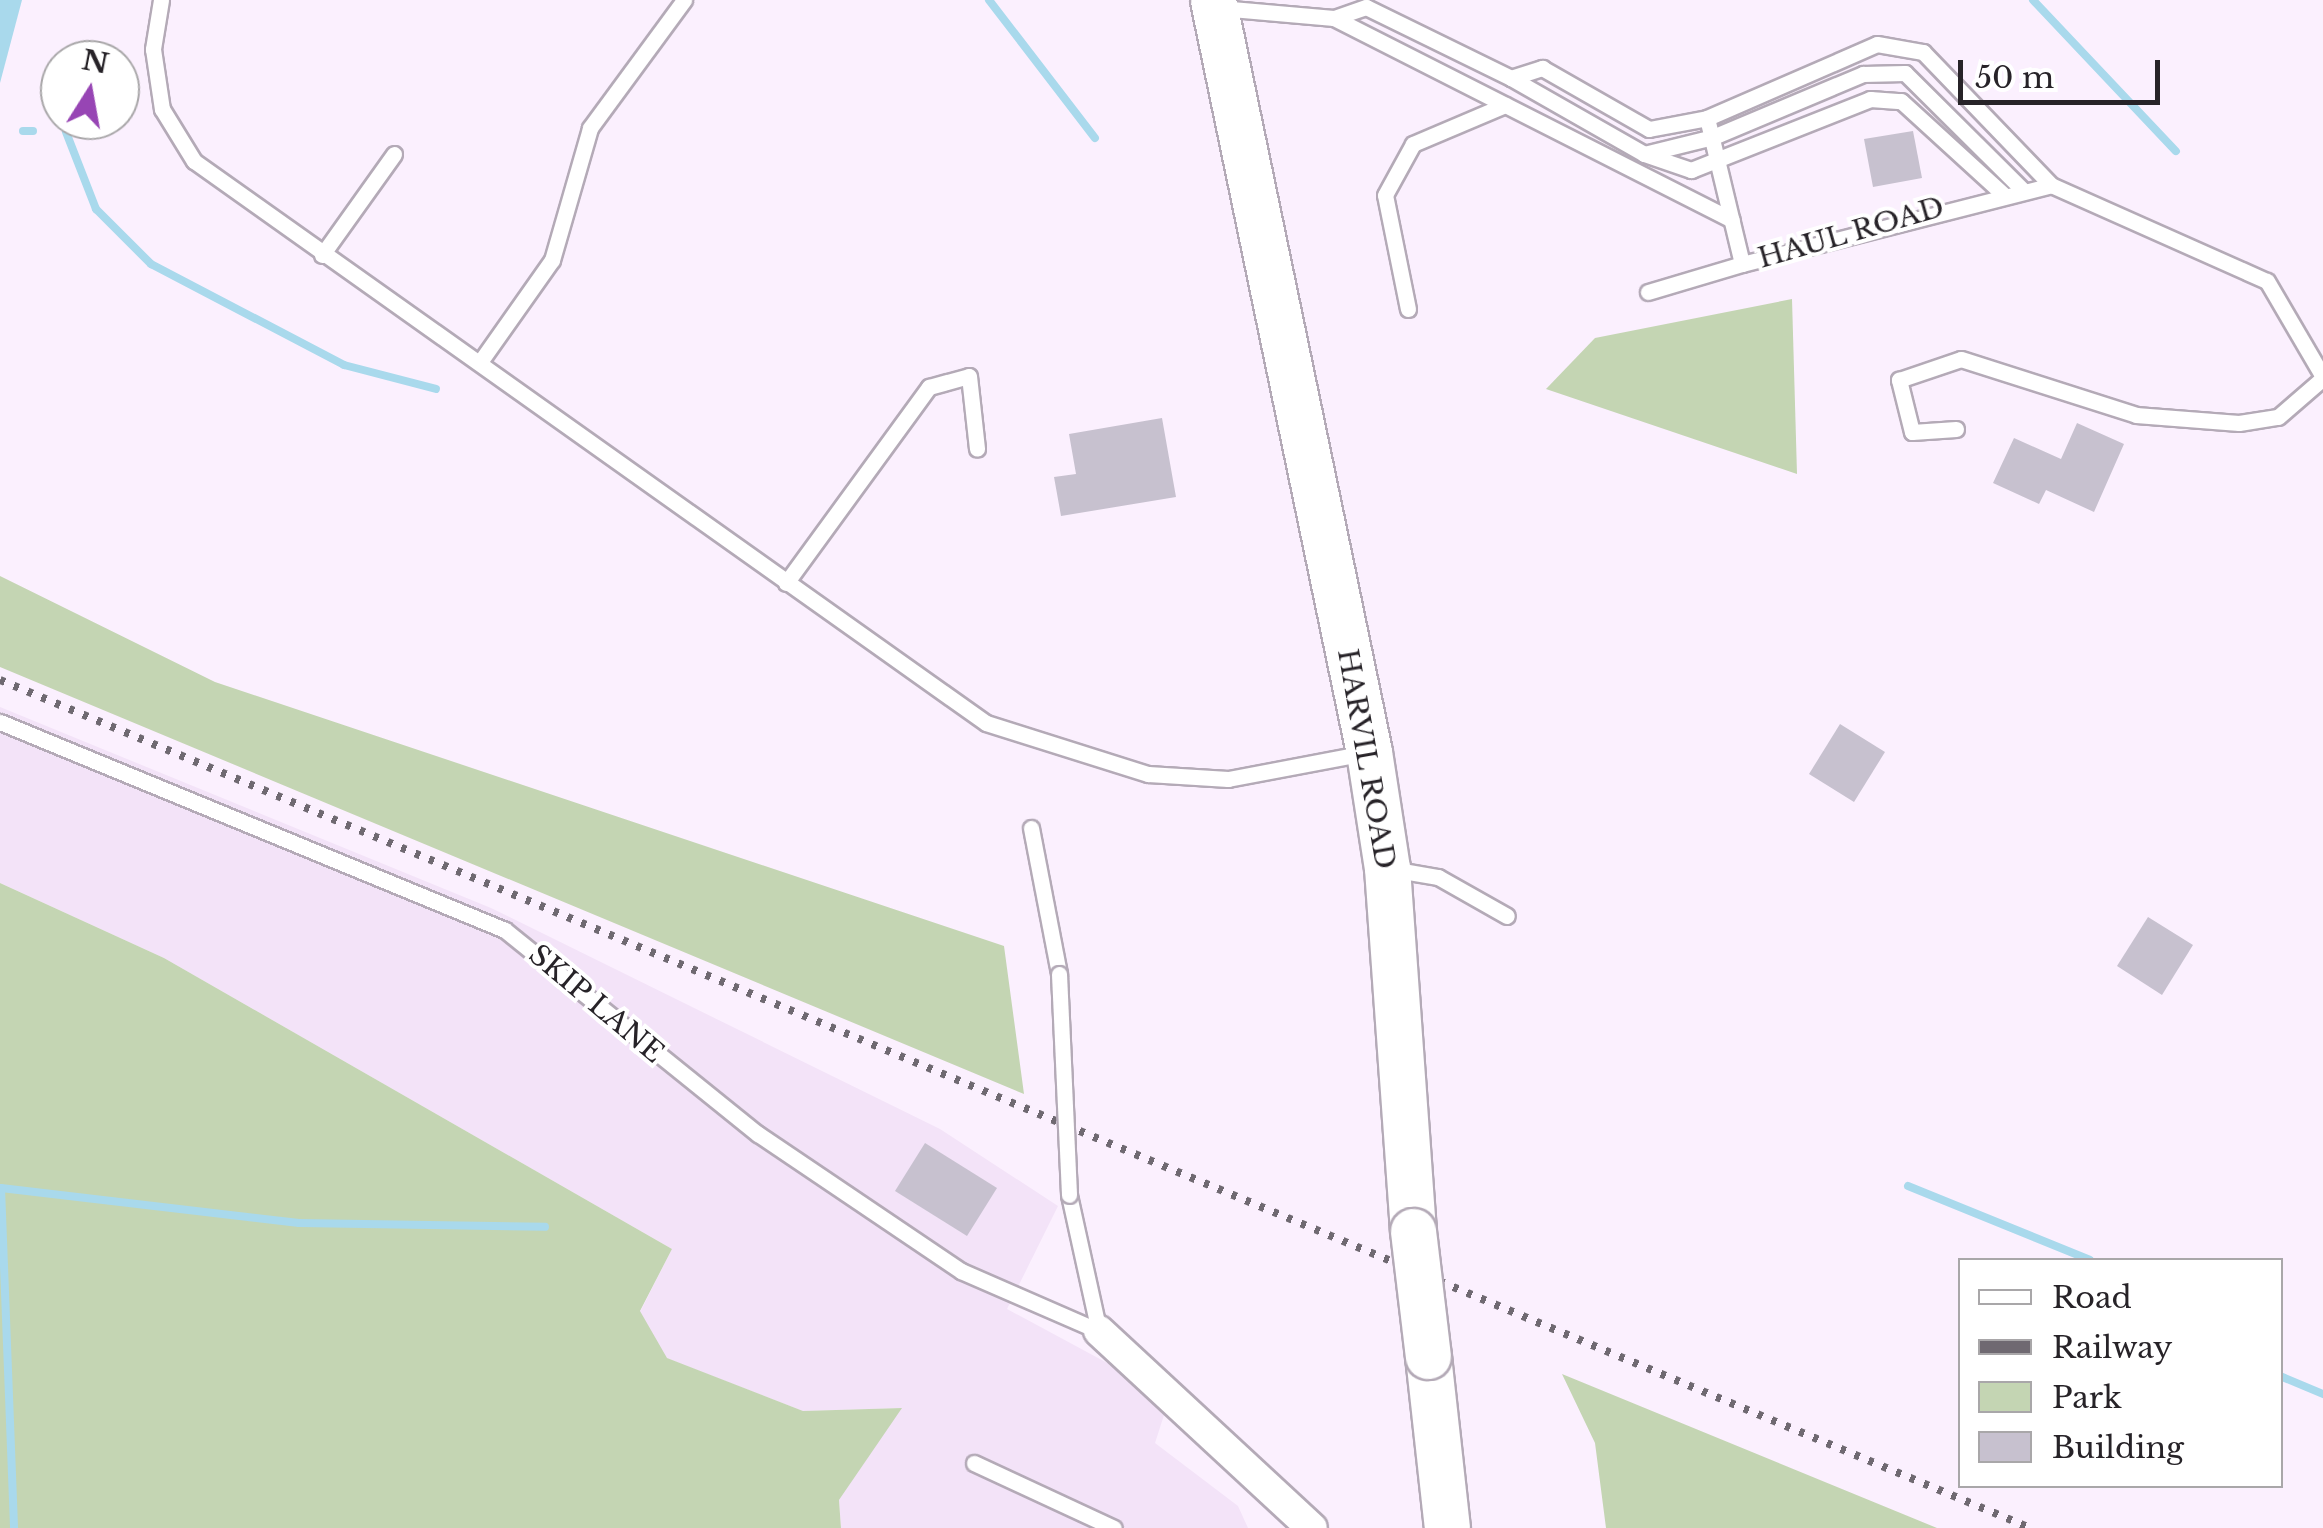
<!DOCTYPE html>
<html>
<head>
<meta charset="utf-8">
<style>
	body { margin:0 }
	#map { position:relative; width:2323px; height:1528px; overflow:hidden; background:#fbf0fe; font-family:"Libre Baskerville",serif }
	div>[style] { position:absolute }
	.built>* { inset:0; background:#f3e3f8 }
	.green>* { inset:0; background:#c4d5b3 }
	.water>* { inset:0; background:#a9d9ec }
	.stream>* { height:8px; margin:-4px; padding:0 4px; transform-origin:4px; border-radius:4px; background:#a9d9ec }
	.building>* { inset:0; background:#c7c1cf }
	.roads { filter:drop-shadow(2px 0 #b4aab7) drop-shadow(-2px 0 #b4aab7) drop-shadow(0 2px #b4aab7) drop-shadow(0 -2px #b4aab7) }
	.lane>* { height:15px; margin:-7.5px; padding:0 7.5px; transform-origin:7.5px; border-radius:7.5px; background:#fff }
	.street>* { height:30px; margin:-15px; padding:0 15px; transform-origin:15px; border-radius:15px; background:#fff }
	.secondary>* { height:45px; margin:-22.5px; padding:0 22.5px; transform-origin:22.5px; border-radius:22.5px; background:#fff }
	.rail>* { height:8px; margin-top:-4px; transform-origin:0; background:repeating-linear-gradient(90deg,#6f6971 0 5px,transparent 0 15px) }
	.bridges { filter:drop-shadow(2px 0 #b4aab7) drop-shadow(-2px 0 #b4aab7) drop-shadow(0 2px #b4aab7) drop-shadow(0 -2px #b4aab7) }
	.lane-bridge>* { height:15px; margin:-7.5px; padding:0 7.5px; transform-origin:7.5px; border-radius:7.5px; background:#fff }
	.secondary-bridge>* { height:45px; margin:-22.5px; padding:0 22.5px; transform-origin:22.5px; border-radius:22.5px; background:#fff }
	span { translate:-50% -50%; white-space:nowrap; text-align:center; line-height:1.15; -webkit-text-stroke:8px #fff; paint-order:stroke }
	.street-label { font-size:28px; color:#272328 }
	.legend { position:absolute; left:1958px; top:1258px; width:325px; height:230px; box-sizing:border-box; background:#fff; border:2px solid #a9a7a9; margin:0; padding:12px 18px; list-style:none; font-size:30px; color:#272328 }
	.legend li { display:flex; align-items:center; gap:20px; height:50px }
	.legend b { width:50px; border:2px solid #a9a7a9 }
	.north { position:absolute; left:40px; top:40px; width:100px; height:100px; box-sizing:border-box; background:#fff; border:2px solid #a9a7a9; border-radius:50%; rotate:11deg; font-size:28px; font-weight:700; line-height:40px; text-align:center; color:#272328 }
	.north::after { content:''; display:block; margin:auto; width:35px; height:45px; background:#9745b4; clip-path:polygon(50% 0,100% 100%,50% 72%,0 100%) }
	.scale { position:absolute; left:1958px; top:60px; width:202px; height:45px; box-sizing:border-box; border:5px solid #272328; border-top:0; padding-left:12px; font-size:30px; line-height:35px; white-space:nowrap; color:#272328; -webkit-text-stroke:8px #fff; paint-order:stroke }
</style>
</head>
<body>
<div id="map">
	<div class="built">
		<div style="clip-path:polygon(0 707px,491px 908px,940px 1129px,1058px 1206px,1007px 1309px,1124px 1372px,1165px 1412px,1155px 1443px,1238px 1506px,1248px 1528px,841px 1528px,839px 1500px,901px 1408px,803px 1411px,666px 1358px,640px 1312px,672px 1249px,164px 958px,0 883px)"></div>
	</div>
	<div class="green">
		<div style="clip-path:polygon(1792px 299px,1797px 474px,1546px 389px,1595px 338px)"></div>
		<div style="clip-path:polygon(0 576px,215px 682px,1004px 946px,1024px 1094px,0 667px)"></div>
		<div style="clip-path:polygon(0 883px,164px 958px,672px 1249px,640px 1311px,667px 1358px,803px 1411px,902px 1408px,839px 1500px,841px 1528px,0 1528px)"></div>
		<div style="clip-path:polygon(1562px 1374px,1937px 1528px,1606px 1528px,1595px 1443px)"></div>
	</div>
	<div class="water">
		<div style="clip-path:polygon(0 0,22px 0,0 83px)"></div>
	</div>
	<div class="stream">
		<div style="left:989px;top:0;width:174px;rotate:52.5deg"></div>
		<div style="left:2033px;top:0;width:208px;rotate:46.6deg"></div>
		<div style="left:23px;top:131px;width:10px"></div>
		<div style="left:66px;top:132px;width:83px;rotate:68.7deg"></div>
		<div style="left:96px;top:209px;width:78px;rotate:45deg"></div>
		<div style="left:151px;top:264px;width:218px;rotate:27.6deg"></div>
		<div style="left:344px;top:365px;width:95px;rotate:14.6deg"></div>
		<div style="left:1908px;top:1186px;width:196px;rotate:22.1deg"></div>
		<div style="left:1px;top:1188px;width:300px;rotate:6.7deg"></div>
		<div style="left:299px;top:1223px;width:246px;rotate:0.9deg"></div>
		<div style="left:1px;top:1188px;width:340px;rotate:87.8deg"></div>
		<div style="left:2280px;top:1376px;width:47px;rotate:22.7deg"></div>
	</div>
	<div class="building">
		<div style="clip-path:polygon(1913px 131px,1922px 178px,1873px 187px,1864px 139px)"></div>
		<div style="clip-path:polygon(1162px 418px,1176px 497px,1061px 516px,1054px 477px,1076px 474px,1069px 434px)"></div>
		<div style="clip-path:polygon(2077px 423px,2124px 444px,2094px 512px,2046px 490px,2039px 504px,1993px 483px,2014px 438px,2061px 459px)"></div>
		<div style="clip-path:polygon(1840px 724px,1885px 752px,1854px 802px,1809px 774px)"></div>
		<div style="clip-path:polygon(2148px 917px,2193px 945px,2162px 995px,2117px 966px)"></div>
		<div style="clip-path:polygon(925px 1143px,997px 1188px,967px 1236px,895px 1191px)"></div>
	</div>
	<div class="roads">
		<div class="lane">
			<div style="left:161px;top:0;width:50px;rotate:99.3deg"></div>
			<div style="left:153px;top:49px;width:61px;rotate:81.5deg"></div>
			<div style="left:162px;top:109px;width:61px;rotate:58.4deg"></div>
			<div style="left:194px;top:161px;width:971px;rotate:35.36deg"></div>
			<div style="left:986px;top:723px;width:170px;rotate:17.5deg"></div>
			<div style="left:1148px;top:774px;width:80px;rotate:3.6deg"></div>
			<div style="left:1228px;top:779px;width:139px;rotate:-10.7deg"></div>
			<div style="left:1220px;top:8px;width:114px;rotate:5deg"></div>
			<div style="left:1334px;top:18px;width:34px;rotate:-19deg"></div>
			<div style="left:1366px;top:7px;width:161px;rotate:26.1deg"></div>
			<div style="left:1511px;top:78px;width:33px;rotate:-18deg"></div>
			<div style="left:1542px;top:68px;width:123px;rotate:29.7deg"></div>
			<div style="left:1649px;top:129px;width:59px;rotate:-10.7deg"></div>
			<div style="left:1707px;top:118px;width:185px;rotate:-23.5deg"></div>
			<div style="left:1877px;top:44px;width:47px;rotate:9.9deg"></div>
			<div style="left:1923px;top:52px;width:185px;rotate:46.1deg"></div>
			<div style="left:1334px;top:18px;width:446px;rotate:26.9deg"></div>
			<div style="left:1511px;top:78px;width:153px;rotate:29.7deg"></div>
			<div style="left:1644px;top:154px;width:71px;rotate:-13.8deg"></div>
			<div style="left:1713px;top:137px;width:163px;rotate:-22.8deg"></div>
			<div style="left:1863px;top:74px;width:42px;rotate:-1.4deg"></div>
			<div style="left:1905px;top:73px;width:166px;rotate:44.8deg"></div>
			<div style="left:1707px;top:118px;width:150px;rotate:76.5deg"></div>
			<div style="left:1742px;top:264px;width:319px;rotate:-14.3deg"></div>
			<div style="left:2051px;top:185px;width:236px;rotate:24deg"></div>
			<div style="left:2267px;top:281px;width:111px;rotate:59.7deg"></div>
			<div style="left:1644px;top:154px;width:50px;rotate:18.8deg"></div>
			<div style="left:1691px;top:170px;width:193px;rotate:-21.6deg"></div>
			<div style="left:1870px;top:99px;width:31px;rotate:4deg"></div>
			<div style="left:1901px;top:101px;width:138px;rotate:42.4deg"></div>
			<div style="left:322px;top:255px;width:124px;rotate:-54.5deg"></div>
			<div style="left:1648px;top:292px;width:98px;rotate:-16.6deg"></div>
			<div style="left:1408px;top:309px;width:116px;rotate:-101.4deg"></div>
			<div style="left:1385px;top:195px;width:58px;rotate:-61.2deg"></div>
			<div style="left:1413px;top:144px;width:100px;rotate:-23deg"></div>
			<div style="left:480px;top:362px;width:125px;rotate:-54.8deg"></div>
			<div style="left:552px;top:260px;width:137px;rotate:-73.9deg"></div>
			<div style="left:590px;top:128px;width:159px;rotate:-53.7deg"></div>
			<div style="left:1956px;top:429px;width:44px;rotate:176.1deg"></div>
			<div style="left:1912px;top:432px;width:54px;rotate:-104deg"></div>
			<div style="left:1899px;top:380px;width:65px;rotate:-18.7deg"></div>
			<div style="left:1961px;top:359px;width:184px;rotate:17.7deg"></div>
			<div style="left:2136px;top:415px;width:103px;rotate:4.4deg"></div>
			<div style="left:2239px;top:423px;width:39px;rotate:-9deg"></div>
			<div style="left:2278px;top:417px;width:60px;rotate:-40.9deg"></div>
			<div style="left:786px;top:583px;width:243px;rotate:-53.9deg"></div>
			<div style="left:929px;top:387px;width:41px;rotate:-15.4deg"></div>
			<div style="left:969px;top:376px;width:73px;rotate:83.7deg"></div>
			<div style="left:0;top:722px;width:546px;rotate:22.39deg"></div>
			<div style="left:505px;top:930px;width:325px;rotate:38.9deg"></div>
			<div style="left:758px;top:1134px;width:245px;rotate:34deg"></div>
			<div style="left:961px;top:1271px;width:150px;rotate:23.5deg"></div>
			<div style="left:1031px;top:828px;width:149px;rotate:79.1deg"></div>
			<div style="left:1391px;top:869px;width:48px;rotate:9.7deg"></div>
			<div style="left:1438px;top:877px;width:79px;rotate:29.5deg"></div>
			<div style="left:1069px;top:1195px;width:139px;rotate:77.6deg"></div>
			<div style="left:974px;top:1463px;width:154px;rotate:24.9deg"></div>
		</div>
		<div class="street">
			<div style="left:1099px;top:1331px;width:290px;rotate:42.8deg"></div>
		</div>
		<div class="secondary">
			<div style="left:1213px;top:0;width:768px;rotate:78.28deg"></div>
			<div style="left:1369px;top:752px;width:117px;rotate:81.2deg"></div>
			<div style="left:1387px;top:868px;width:364px;rotate:85.9deg"></div>
			<div style="left:1428px;top:1356px;width:173px;rotate:83.7deg"></div>
		</div>
	</div>
	<div class="rail">
		<div style="left:0;top:680px;width:2200px;rotate:22.67deg"></div>
	</div>
	<div class="bridges">
		<div class="lane-bridge">
			<div style="left:1059px;top:974px;width:221px;rotate:87.4deg"></div>
		</div>
		<div class="secondary-bridge">
			<div style="left:1413px;top:1231px;width:126px;rotate:83.2deg"></div>
		</div>
	</div>
	<div class="street-label">
		<span style="left:1851px;top:233px;rotate:-16deg">HAUL ROAD</span>
		<span style="left:1366px;top:759px;rotate:80deg">HARVIL ROAD</span>
		<span style="left:596px;top:1004px;rotate:40deg">SKIP LANE</span>
	</div>
	<ul class="legend">
	<li><b style="height:12px;background:#fff"></b>Road</li>
	<li><b style="height:12px;background:#6f6971"></b>Railway</li>
	<li><b style="height:28px;background:#c4d5b3"></b>Park</li>
	<li><b style="height:28px;background:#c7c1cf"></b>Building</li>
	</ul>
	<div class="north">N</div>
	<div class="scale">50 m</div>
</div>
</body>
</html>
